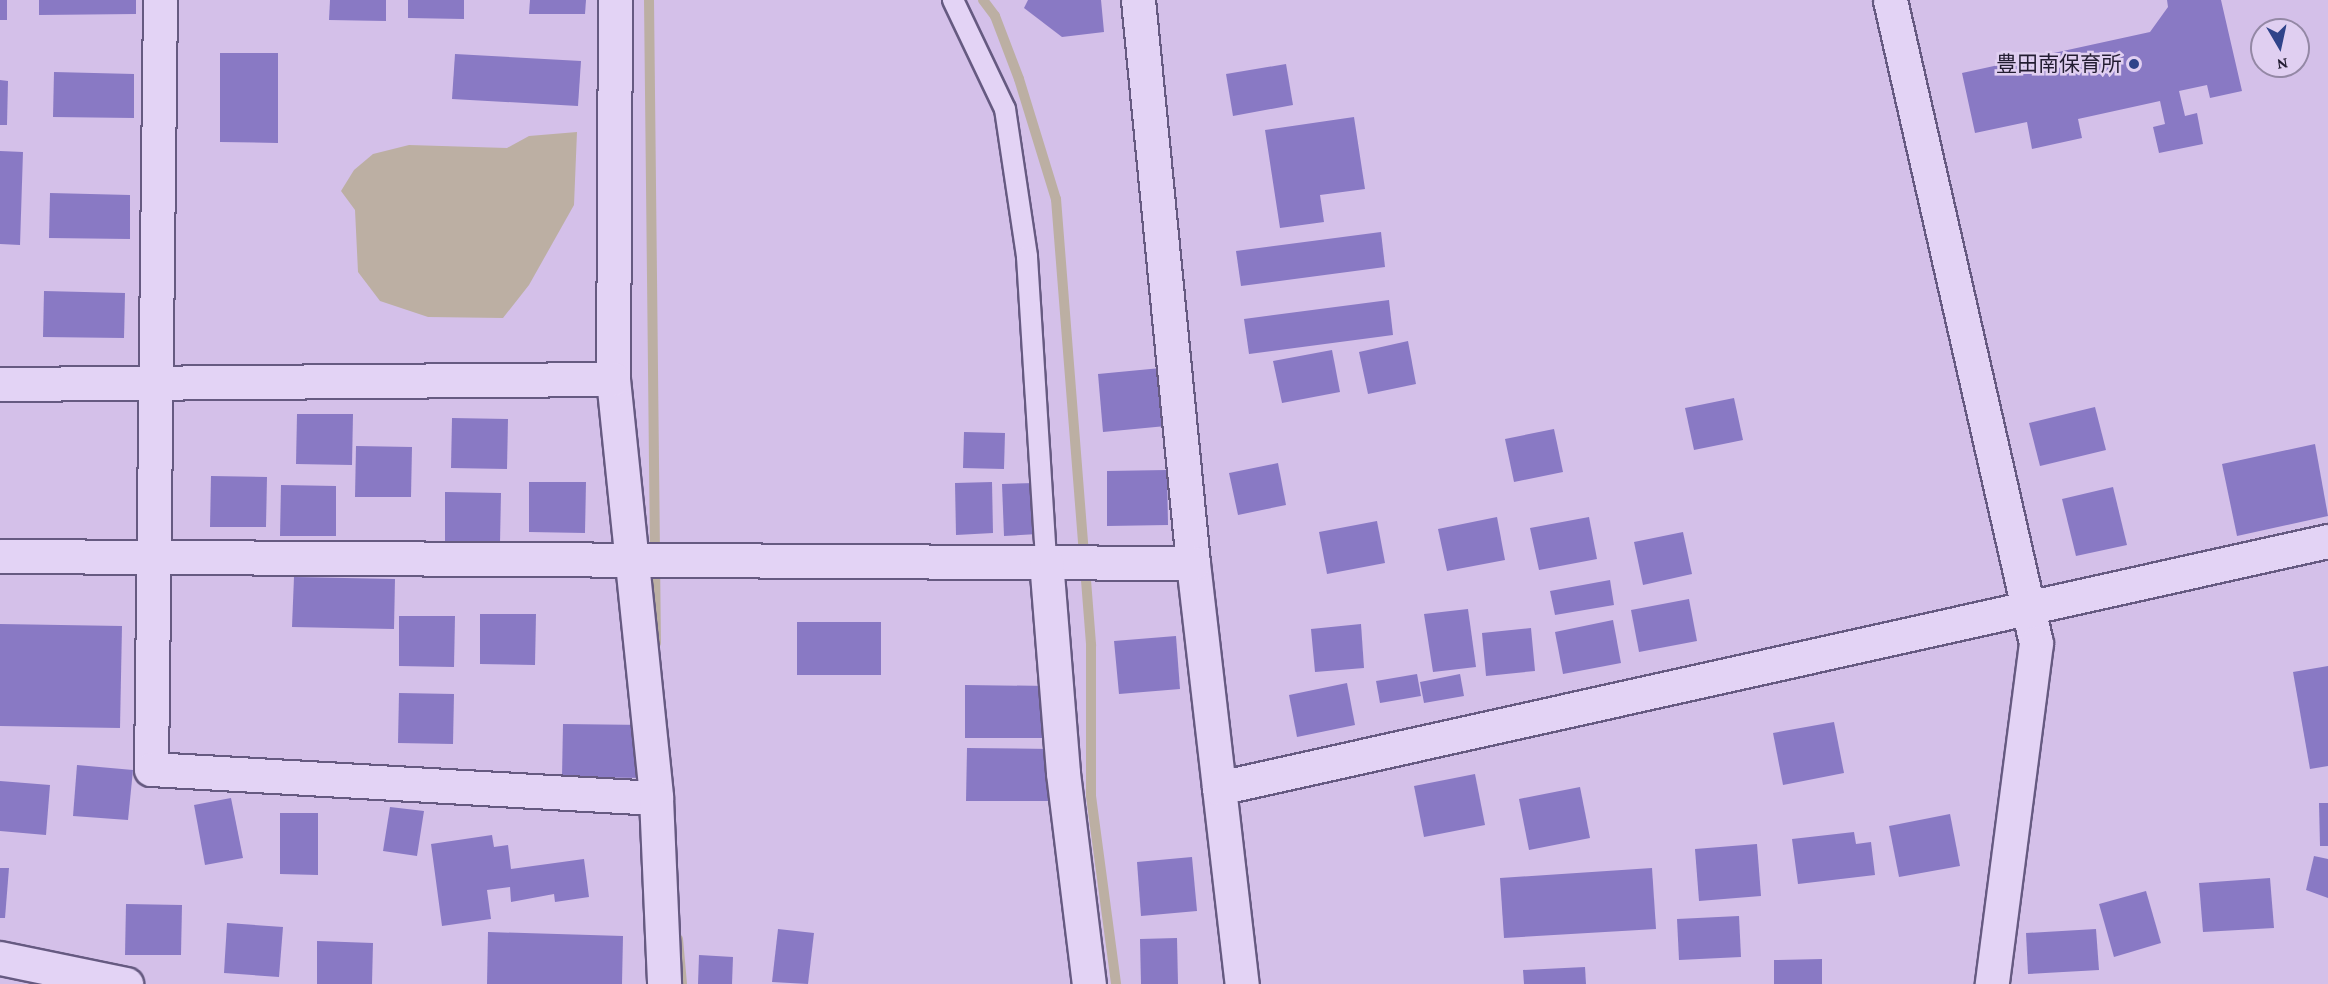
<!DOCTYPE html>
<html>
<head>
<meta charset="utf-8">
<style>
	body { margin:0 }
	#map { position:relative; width:2328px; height:984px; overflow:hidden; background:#d4c0e9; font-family:"Crimson Pro","Noto Sans JP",serif }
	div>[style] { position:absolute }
	.water>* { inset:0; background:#bcafa3 }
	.stream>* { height:10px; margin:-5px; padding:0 5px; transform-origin:5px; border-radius:5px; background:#bcafa3 }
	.building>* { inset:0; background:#8979c4 }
	.roads { filter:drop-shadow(2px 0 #665a81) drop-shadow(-2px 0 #665a81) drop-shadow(0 2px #665a81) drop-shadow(0 -2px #665a81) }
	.lane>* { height:20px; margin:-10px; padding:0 10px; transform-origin:10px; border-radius:10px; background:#e3d3f5 }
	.street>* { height:33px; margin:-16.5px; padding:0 16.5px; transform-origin:16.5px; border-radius:16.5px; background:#e3d3f5 }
	.secondary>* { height:33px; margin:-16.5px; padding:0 16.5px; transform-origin:16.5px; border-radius:16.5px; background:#e3d3f5 }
	.dots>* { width:16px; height:16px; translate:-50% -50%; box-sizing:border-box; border:3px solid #e0cff1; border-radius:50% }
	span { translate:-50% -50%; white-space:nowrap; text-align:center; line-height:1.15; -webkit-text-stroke:5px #e0cff1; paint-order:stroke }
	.poi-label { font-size:21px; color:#231d32 }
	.right { translate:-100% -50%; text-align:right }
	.north { position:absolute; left:2250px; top:18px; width:60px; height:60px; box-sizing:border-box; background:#e0cff1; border:2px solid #9488a5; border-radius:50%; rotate:171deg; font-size:16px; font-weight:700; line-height:24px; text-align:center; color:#231d32 }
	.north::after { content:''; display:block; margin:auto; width:21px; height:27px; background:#2f438a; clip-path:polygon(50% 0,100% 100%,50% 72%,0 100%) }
</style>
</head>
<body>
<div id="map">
	<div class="water">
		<div style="clip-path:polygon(577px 132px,574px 205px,529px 285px,503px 318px,428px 317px,380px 301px,358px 272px,355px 210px,341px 191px,354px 170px,373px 154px,409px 145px,507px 148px,529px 136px)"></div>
	</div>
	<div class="stream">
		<div style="left:649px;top:0;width:643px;rotate:89.38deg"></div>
		<div style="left:983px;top:0;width:20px;rotate:53deg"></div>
		<div style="left:995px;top:16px;width:67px;rotate:69.1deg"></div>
		<div style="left:1019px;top:79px;width:126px;rotate:72.9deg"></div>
		<div style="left:1056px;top:199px;width:448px;rotate:85.5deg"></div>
		<div style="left:1091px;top:646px;width:150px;rotate:90deg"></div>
		<div style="left:1091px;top:796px;width:190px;rotate:82.4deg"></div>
		<div style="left:678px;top:939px;width:45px;rotate:84.9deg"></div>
	</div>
	<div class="building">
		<div style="clip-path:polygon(0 0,7px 0,7px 20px,0 20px)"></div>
		<div style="clip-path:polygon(39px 0,136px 0,136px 14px,39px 15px)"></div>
		<div style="clip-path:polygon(330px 0,386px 0,386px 21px,329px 20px)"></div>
		<div style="clip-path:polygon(408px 0,464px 0,464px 19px,408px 18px)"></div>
		<div style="clip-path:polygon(530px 0,586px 0,585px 14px,529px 14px)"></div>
		<div style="clip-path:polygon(1028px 0,1101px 0,1104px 32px,1062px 37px,1024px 8px)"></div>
		<div style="clip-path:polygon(2167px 0,2221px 0,2242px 91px,2210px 98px,2207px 85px,2179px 91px,2185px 116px,2197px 113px,2203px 144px,2159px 153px,2153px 127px,2165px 124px,2160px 101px,2078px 119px,2082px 138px,2032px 149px,2027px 122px,1975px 133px,1962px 73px,2150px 32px,2168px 7px)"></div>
		<div style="clip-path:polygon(220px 53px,278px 53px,278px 143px,220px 142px)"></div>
		<div style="clip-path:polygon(455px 54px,581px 61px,578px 106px,452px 99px)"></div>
		<div style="clip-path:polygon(1286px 64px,1293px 105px,1233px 116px,1226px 74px)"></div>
		<div style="clip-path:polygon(54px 72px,134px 74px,134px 118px,53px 117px)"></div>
		<div style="clip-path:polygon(0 80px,8px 81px,7px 125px,0 125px)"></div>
		<div style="clip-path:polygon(1354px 117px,1365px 189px,1320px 195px,1324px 222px,1280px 228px,1265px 130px)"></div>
		<div style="clip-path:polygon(0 151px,23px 152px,20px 245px,0 244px)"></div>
		<div style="clip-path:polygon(50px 193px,130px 195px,130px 239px,49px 238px)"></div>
		<div style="clip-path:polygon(1381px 232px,1385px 267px,1241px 286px,1236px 251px)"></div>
		<div style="clip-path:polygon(44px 291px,125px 293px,124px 338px,43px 337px)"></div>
		<div style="clip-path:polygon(1389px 300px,1393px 335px,1249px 354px,1244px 319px)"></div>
		<div style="clip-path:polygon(1408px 341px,1416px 384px,1368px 394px,1359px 352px)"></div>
		<div style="clip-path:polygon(1332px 350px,1340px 392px,1282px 403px,1273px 361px)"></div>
		<div style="clip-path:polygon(1161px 368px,1166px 426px,1103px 432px,1098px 374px)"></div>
		<div style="clip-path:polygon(1734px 398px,1743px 440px,1694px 450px,1685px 408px)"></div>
		<div style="clip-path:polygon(2095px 407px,2106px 450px,2040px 466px,2029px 423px)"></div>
		<div style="clip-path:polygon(297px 414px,353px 414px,352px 465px,296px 464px)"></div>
		<div style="clip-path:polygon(452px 418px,508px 419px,507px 469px,451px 468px)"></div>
		<div style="clip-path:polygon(1554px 429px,1563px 472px,1514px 482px,1505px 439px)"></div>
		<div style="clip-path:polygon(964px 432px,1005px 433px,1004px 469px,963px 468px)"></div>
		<div style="clip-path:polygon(2315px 444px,2328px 516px,2237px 536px,2222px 464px)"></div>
		<div style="clip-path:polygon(356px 446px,412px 447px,411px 497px,355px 497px)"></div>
		<div style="clip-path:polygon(1278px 463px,1286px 505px,1238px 515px,1229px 473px)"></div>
		<div style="clip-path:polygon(1167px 470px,1168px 525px,1107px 526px,1107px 471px)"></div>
		<div style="clip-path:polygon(211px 476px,267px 477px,266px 527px,210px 527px)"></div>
		<div style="clip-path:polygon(529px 482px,586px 482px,585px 533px,529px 532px)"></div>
		<div style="clip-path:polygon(992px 482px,993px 533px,956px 535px,955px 483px)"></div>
		<div style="clip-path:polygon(1035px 483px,1038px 534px,1004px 536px,1002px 484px)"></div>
		<div style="clip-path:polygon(281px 485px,336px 486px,336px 536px,280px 536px)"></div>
		<div style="clip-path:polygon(2113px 487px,2127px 545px,2076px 556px,2062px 499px)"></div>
		<div style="clip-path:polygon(445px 492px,501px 493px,500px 543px,445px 542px)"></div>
		<div style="clip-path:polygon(1497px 517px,1505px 560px,1447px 571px,1438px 529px)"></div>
		<div style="clip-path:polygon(1589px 517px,1597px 559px,1539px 570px,1530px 528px)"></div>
		<div style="clip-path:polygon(1377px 521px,1385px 563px,1327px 574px,1319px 532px)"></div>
		<div style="clip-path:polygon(1683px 532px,1692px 574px,1643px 585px,1634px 542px)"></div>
		<div style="clip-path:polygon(294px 577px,395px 579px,394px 629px,292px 627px)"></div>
		<div style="clip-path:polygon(1610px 580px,1614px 605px,1555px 615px,1550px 591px)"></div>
		<div style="clip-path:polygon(1689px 599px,1697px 641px,1639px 652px,1631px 610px)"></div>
		<div style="clip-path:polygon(1468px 609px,1476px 667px,1433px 672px,1424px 614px)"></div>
		<div style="clip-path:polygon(480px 614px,536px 614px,535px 665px,480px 664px)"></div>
		<div style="clip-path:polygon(399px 616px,455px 616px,454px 667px,399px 666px)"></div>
		<div style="clip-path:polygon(1613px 620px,1621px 663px,1563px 674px,1555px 632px)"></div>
		<div style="clip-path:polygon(797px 622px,881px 622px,881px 675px,797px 675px)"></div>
		<div style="clip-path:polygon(0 624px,122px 626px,120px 728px,0 726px)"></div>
		<div style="clip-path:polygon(1361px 624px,1364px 668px,1315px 672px,1311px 629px)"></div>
		<div style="clip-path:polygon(1531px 628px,1535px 671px,1486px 676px,1482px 633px)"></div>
		<div style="clip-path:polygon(1176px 636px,1180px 689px,1119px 694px,1114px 641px)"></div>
		<div style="clip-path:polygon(2328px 666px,2328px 766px,2310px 769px,2293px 672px)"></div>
		<div style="clip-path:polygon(1417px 674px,1421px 696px,1380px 703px,1376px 681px)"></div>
		<div style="clip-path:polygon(1460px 674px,1464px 696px,1424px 703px,1420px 682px)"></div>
		<div style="clip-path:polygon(1347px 683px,1355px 725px,1297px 737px,1289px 695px)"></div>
		<div style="clip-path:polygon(965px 685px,1049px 686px,1049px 738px,965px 738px)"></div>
		<div style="clip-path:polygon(399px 693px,454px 694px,453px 744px,398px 743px)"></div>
		<div style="clip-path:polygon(1834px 722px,1844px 773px,1783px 785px,1773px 733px)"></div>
		<div style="clip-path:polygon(563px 724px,646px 725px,646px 778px,562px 777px)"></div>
		<div style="clip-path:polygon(967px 748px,1051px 749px,1050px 801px,966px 801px)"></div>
		<div style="clip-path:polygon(77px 765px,133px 770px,128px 820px,73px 816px)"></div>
		<div style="clip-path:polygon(1475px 774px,1485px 825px,1424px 837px,1414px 786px)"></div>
		<div style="clip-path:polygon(0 781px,50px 785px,46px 835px,0 831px)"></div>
		<div style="clip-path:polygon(1580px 787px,1590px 838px,1529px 850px,1519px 799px)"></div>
		<div style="clip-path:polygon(231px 798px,243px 858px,205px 865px,194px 805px)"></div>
		<div style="clip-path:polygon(2319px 803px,2328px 803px,2328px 846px,2320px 846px)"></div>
		<div style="clip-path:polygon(390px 807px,424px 811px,417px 856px,383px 851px)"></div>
		<div style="clip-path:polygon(280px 813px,318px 813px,318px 875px,280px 874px)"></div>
		<div style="clip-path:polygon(1950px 814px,1960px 866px,1899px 877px,1889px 826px)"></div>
		<div style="clip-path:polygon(1854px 832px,1856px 844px,1871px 842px,1875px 875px,1798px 884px,1792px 839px)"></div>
		<div style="clip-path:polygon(492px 835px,494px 847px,508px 845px,511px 869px,584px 859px,589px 897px,555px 902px,554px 894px,511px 902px,510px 887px,487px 890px,491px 919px,442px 926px,431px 844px)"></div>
		<div style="clip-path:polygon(1757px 844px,1761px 896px,1699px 901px,1695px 849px)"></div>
		<div style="clip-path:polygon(2314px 856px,2328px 859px,2328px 898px,2306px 890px)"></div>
		<div style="clip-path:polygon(1192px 857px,1197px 911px,1141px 916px,1137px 862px)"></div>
		<div style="clip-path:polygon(0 868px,9px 868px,5px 918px,0 918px)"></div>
		<div style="clip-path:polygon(1652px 868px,1656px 929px,1504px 938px,1500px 878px)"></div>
		<div style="clip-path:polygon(2270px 878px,2274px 928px,2203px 932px,2199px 883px)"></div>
		<div style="clip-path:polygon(2146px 891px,2161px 943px,2114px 957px,2099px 904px)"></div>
		<div style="clip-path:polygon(126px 904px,182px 905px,181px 955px,125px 955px)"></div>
		<div style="clip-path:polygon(1739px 916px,1741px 957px,1679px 960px,1677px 919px)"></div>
		<div style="clip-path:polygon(227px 923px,283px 927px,279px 977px,224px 973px)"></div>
		<div style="clip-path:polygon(778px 929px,814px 933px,808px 984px,772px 982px)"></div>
		<div style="clip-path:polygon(2096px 929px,2099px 970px,2028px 974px,2026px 933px)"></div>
		<div style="clip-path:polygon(488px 932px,623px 936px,622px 984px,487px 984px)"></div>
		<div style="clip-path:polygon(1177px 938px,1178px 984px,1141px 984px,1140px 939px)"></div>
		<div style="clip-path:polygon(317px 941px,373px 943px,372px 984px,317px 984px)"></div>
		<div style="clip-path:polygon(699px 955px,733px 957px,732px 984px,698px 984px)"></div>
		<div style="clip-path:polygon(1822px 959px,1822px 984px,1774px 984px,1774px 960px)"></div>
		<div style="clip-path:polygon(1585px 967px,1586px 984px,1524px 984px,1523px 970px)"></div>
	</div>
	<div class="roads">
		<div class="lane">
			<div style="left:953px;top:0;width:121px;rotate:64.5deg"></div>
			<div style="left:1005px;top:109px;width:150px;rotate:81.5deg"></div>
			<div style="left:1027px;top:257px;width:305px;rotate:86.4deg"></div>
		</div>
		<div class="street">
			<div style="left:160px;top:0;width:769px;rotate:90.67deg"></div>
			<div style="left:151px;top:769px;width:506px;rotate:3.29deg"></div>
			<div style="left:615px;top:0;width:379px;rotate:90.3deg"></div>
			<div style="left:613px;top:379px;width:421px;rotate:84.1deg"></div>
			<div style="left:656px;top:798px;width:186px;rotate:87.5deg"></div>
			<div style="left:1138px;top:0;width:566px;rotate:84.42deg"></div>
			<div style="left:1193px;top:563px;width:424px;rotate:83.4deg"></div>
			<div style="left:1890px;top:0;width:659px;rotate:77.21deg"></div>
			<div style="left:2036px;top:643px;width:344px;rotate:97.4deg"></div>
			<div style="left:0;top:384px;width:613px;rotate:-0.47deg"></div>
			<div style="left:0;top:556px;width:1193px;rotate:0.34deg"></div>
			<div style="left:1046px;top:561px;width:213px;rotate:85.4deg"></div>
			<div style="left:1063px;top:773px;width:213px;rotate:83deg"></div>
		</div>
		<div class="secondary">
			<div style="left:1219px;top:788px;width:1136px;rotate:-12.56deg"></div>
			<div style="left:0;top:958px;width:129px;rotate:11.7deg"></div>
		</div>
	</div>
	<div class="dots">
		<div style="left:2134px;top:64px;background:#2f438a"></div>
	</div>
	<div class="poi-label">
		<span class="right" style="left:2122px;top:64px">豊田南保育所</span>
	</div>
	<div class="north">N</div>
</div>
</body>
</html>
